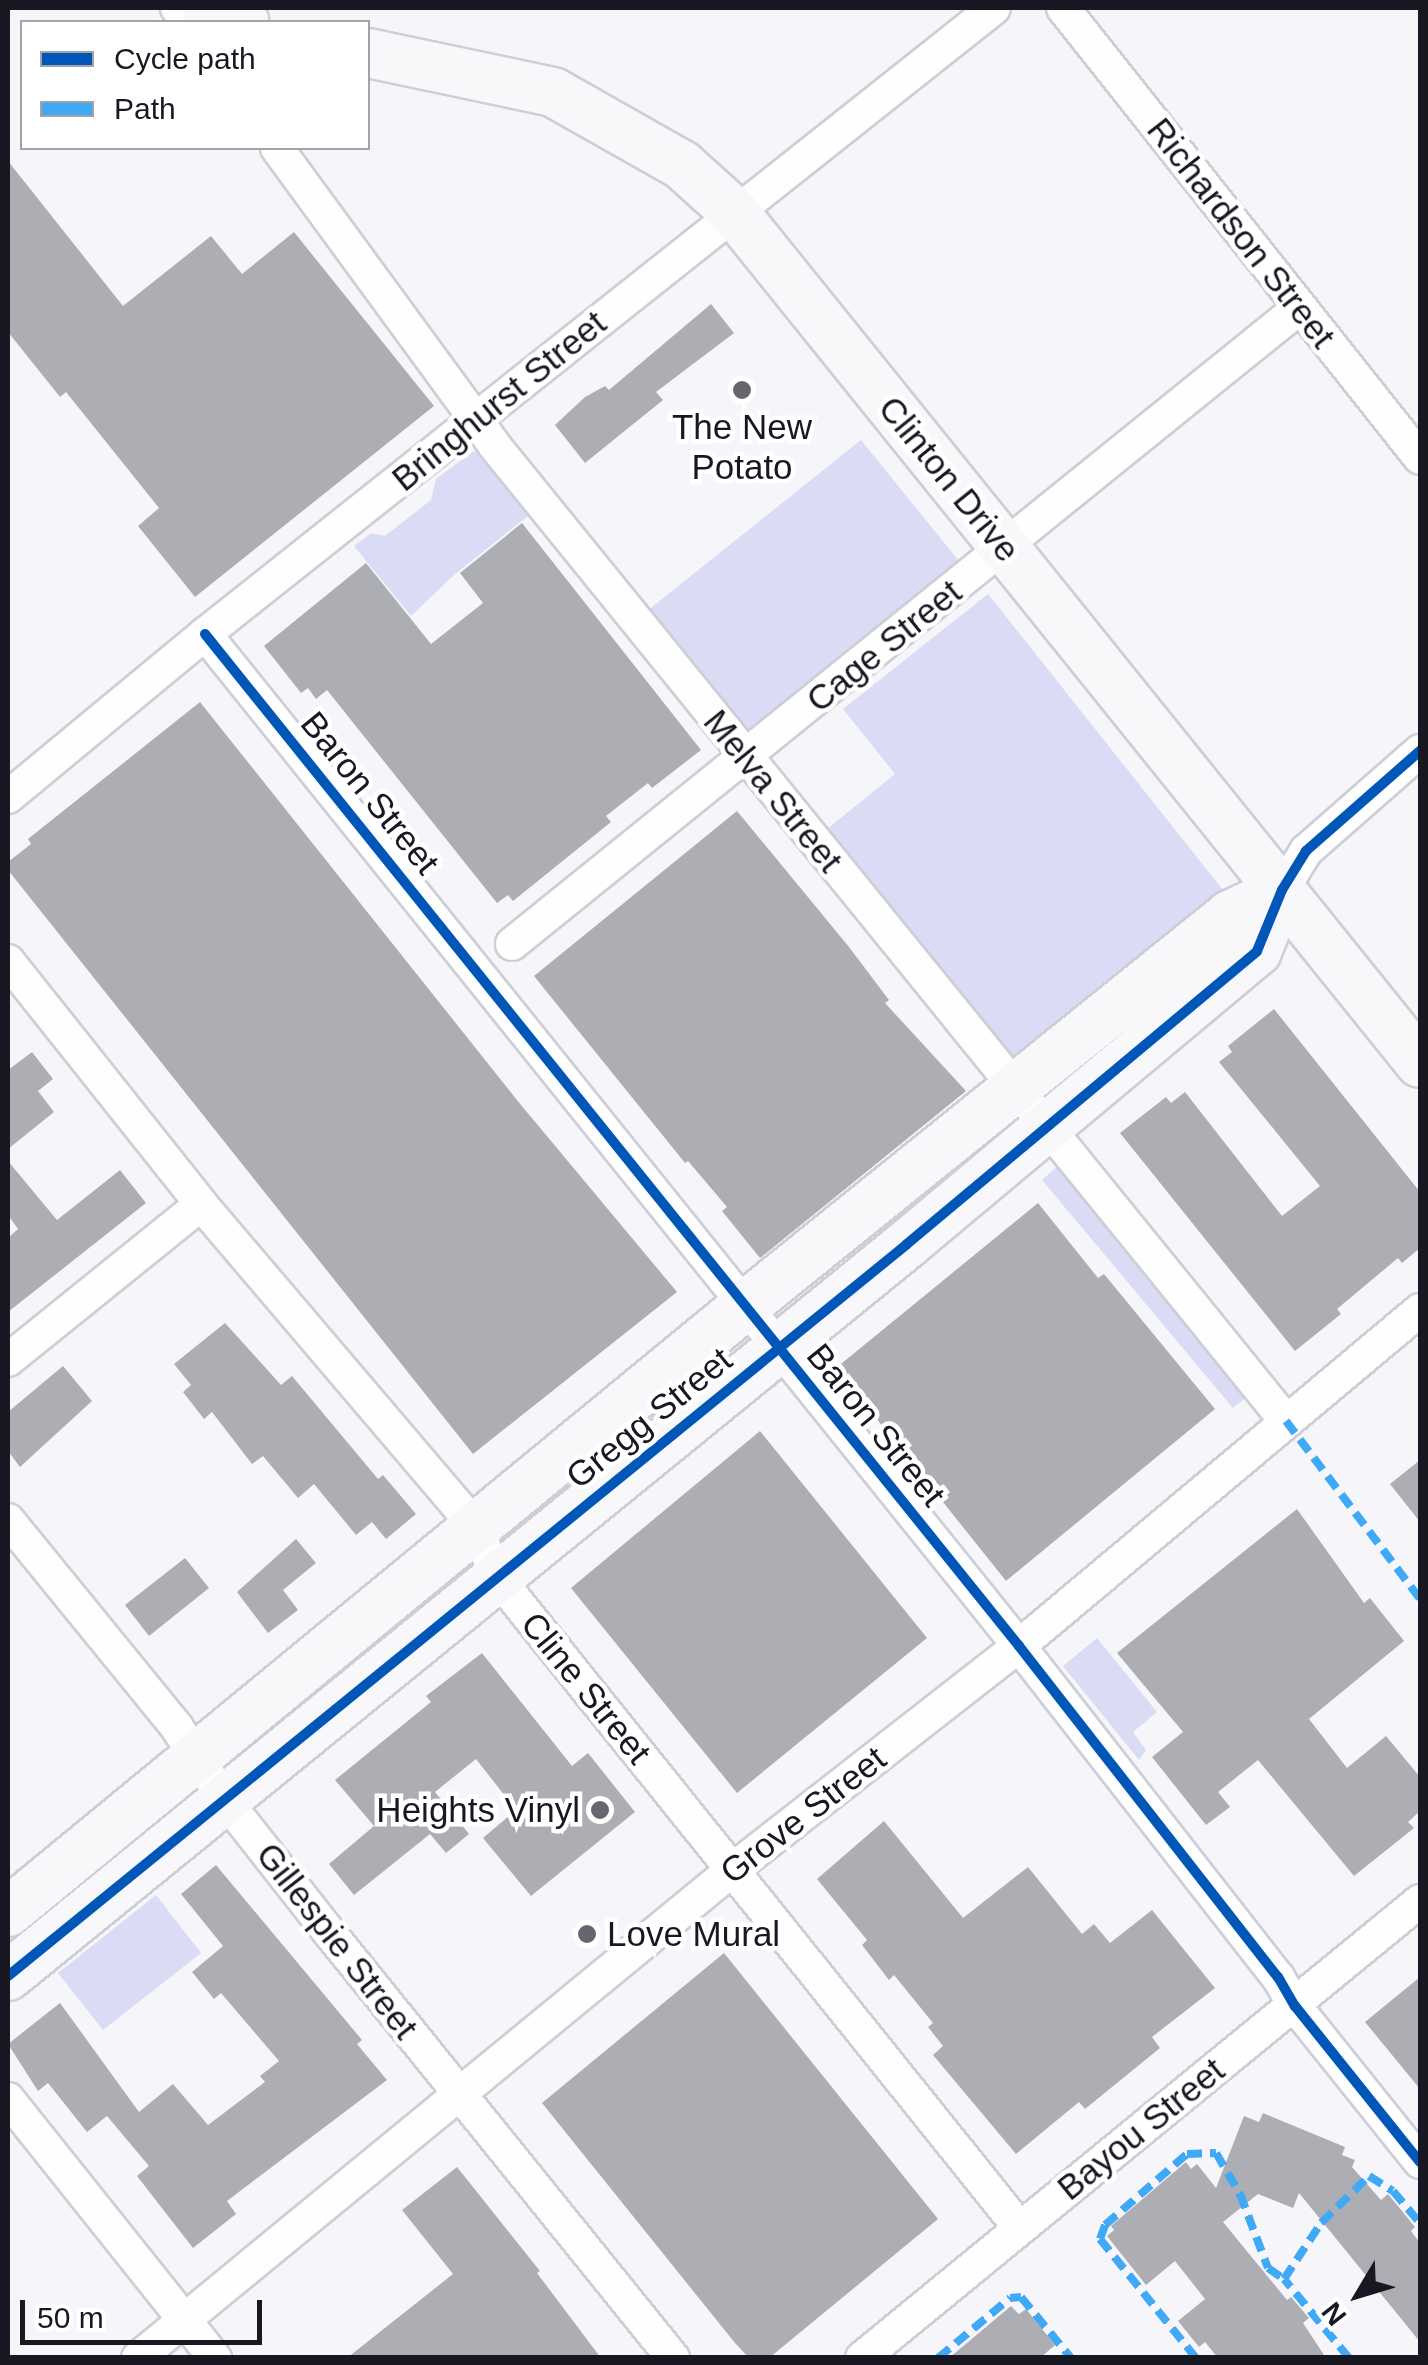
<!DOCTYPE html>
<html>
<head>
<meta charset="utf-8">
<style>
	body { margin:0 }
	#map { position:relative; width:1428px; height:2365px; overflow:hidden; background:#f6f6fa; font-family:Arial,sans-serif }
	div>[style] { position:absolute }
	.green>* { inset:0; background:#dadbf4 }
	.building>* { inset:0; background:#adadb4 }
	.roads { filter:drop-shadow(2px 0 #ceced6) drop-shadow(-2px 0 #ceced6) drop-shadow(0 2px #ceced6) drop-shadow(0 -2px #ceced6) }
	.street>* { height:32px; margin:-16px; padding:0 16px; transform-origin:16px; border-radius:16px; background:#fefefe }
	.secondary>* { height:48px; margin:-24px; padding:0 24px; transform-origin:24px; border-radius:24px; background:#f8f8fb }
	.quiet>* { height:8px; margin-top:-4px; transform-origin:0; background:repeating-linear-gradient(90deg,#3fa9f5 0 15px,transparent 0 23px) }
	.cycleway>* { height:10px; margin:-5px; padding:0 5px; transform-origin:5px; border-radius:5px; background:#0057b8 }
	.dots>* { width:28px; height:28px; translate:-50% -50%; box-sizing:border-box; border:5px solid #fff; border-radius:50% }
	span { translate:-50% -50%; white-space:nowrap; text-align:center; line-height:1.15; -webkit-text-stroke:9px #fff; paint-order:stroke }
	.street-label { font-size:35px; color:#181822 }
	.poi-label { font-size:35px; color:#181822 }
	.right { translate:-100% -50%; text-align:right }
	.left { translate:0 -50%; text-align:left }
	.frame { position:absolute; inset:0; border:10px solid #181822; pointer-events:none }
	.legend { position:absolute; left:20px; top:20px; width:350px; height:130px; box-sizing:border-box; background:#fff; border:2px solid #a3a3a7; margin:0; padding:12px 18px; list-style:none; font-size:30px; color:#181822 }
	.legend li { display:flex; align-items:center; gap:20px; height:50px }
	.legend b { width:50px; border:2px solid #a3a3a7 }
	.north { position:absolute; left:1308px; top:2245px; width:100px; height:100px; -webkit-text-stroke:8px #fff; paint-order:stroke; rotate:232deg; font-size:28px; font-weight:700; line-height:40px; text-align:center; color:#181822 }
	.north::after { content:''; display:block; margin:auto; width:35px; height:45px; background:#181822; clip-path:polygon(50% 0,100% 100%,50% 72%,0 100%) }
	.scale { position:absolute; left:20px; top:2300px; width:242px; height:45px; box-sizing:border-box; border:5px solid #181822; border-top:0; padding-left:12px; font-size:30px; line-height:35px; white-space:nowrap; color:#181822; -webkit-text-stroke:8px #fff; paint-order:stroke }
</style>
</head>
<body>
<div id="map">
	<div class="green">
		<div style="clip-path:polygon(861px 440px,959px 561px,745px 733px,647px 611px)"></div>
		<div style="clip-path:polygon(483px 451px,533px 512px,455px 574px,411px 616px,354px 546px,371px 533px,385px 536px,431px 500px,436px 479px,472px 452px)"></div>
		<div style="clip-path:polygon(988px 594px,1227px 895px,1015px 1065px,827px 829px,895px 774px,843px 709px)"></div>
		<div style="clip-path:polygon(1060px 1164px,1253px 1392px,1233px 1408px,1042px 1180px)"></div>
		<div style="clip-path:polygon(1097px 1638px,1157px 1712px,1133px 1732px,1146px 1750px,1139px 1760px,1063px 1666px)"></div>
		<div style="clip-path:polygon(156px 1895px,201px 1953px,103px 2030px,58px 1973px)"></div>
	</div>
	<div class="building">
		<div style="clip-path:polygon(8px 161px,123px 306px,211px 236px,242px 274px,294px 232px,434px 406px,195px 597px,138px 526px,159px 508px,66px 392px,60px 397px,8px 332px)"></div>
		<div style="clip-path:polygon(711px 304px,734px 333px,656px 392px,663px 400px,585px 463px,555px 425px,585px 397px,605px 386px,609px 390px)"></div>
		<div style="clip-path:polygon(522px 523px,701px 750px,652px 788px,648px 783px,606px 816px,611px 822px,513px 901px,508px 895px,497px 903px,327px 690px,316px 699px,308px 688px,301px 693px,264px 646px,366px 563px,431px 644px,483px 603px,460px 573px)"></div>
		<div style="clip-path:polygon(200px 702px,521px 1105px,677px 1292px,473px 1454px,8px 870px,8px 862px,31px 844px,28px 839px)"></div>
		<div style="clip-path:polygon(737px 811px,849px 947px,889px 1000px,885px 1003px,966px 1091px,760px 1258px,722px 1211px,727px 1207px,688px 1161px,685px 1163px,534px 976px)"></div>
		<div style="clip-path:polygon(1274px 1009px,1420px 1192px,1420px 1248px,1402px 1263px,1398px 1258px,1337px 1309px,1341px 1314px,1295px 1351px,1120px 1133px,1166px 1097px,1171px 1103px,1185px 1092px,1282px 1216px,1320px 1186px,1219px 1062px,1232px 1052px,1228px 1046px)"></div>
		<div style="clip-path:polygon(32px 1052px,53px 1079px,38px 1091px,54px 1112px,8px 1149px,8px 1070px)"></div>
		<div style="clip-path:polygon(8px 1161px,57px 1220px,120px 1170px,146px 1203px,8px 1312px,8px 1238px,18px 1229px,8px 1215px)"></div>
		<div style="clip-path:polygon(1038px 1203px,1098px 1278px,1104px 1274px,1215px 1409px,1006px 1581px,836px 1368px)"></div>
		<div style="clip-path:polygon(225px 1323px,281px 1385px,292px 1376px,378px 1479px,383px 1475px,416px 1514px,386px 1539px,372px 1522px,356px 1535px,314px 1484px,298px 1498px,263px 1456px,252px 1464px,212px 1412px,204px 1419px,183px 1392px,191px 1385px,174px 1364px)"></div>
		<div style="clip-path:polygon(63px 1366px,92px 1401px,20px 1467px,8px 1451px,8px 1412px)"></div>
		<div style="clip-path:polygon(760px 1431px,927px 1638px,737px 1793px,571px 1588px)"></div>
		<div style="clip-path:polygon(1420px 1460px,1420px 1522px,1390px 1484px)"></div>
		<div style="clip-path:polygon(1297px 1509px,1364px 1603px,1370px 1598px,1404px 1641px,1309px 1719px,1347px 1768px,1386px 1736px,1420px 1777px,1420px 1811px,1408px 1822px,1414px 1828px,1354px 1876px,1258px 1760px,1218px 1792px,1230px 1807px,1206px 1825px,1152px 1757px,1183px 1732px,1117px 1653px)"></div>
		<div style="clip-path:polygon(296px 1539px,316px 1563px,283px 1590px,298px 1610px,268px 1633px,237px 1592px)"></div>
		<div style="clip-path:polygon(185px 1558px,209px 1588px,149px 1636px,125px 1605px)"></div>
		<div style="clip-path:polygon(482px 1653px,572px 1766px,588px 1753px,635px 1812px,531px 1896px,483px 1838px,516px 1810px,476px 1759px,435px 1792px,469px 1834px,446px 1853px,430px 1834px,354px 1895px,329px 1864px,374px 1826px,335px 1780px,431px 1702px,426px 1696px)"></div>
		<div style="clip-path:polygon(884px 1821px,963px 1918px,1028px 1867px,1082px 1934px,1094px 1924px,1110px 1943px,1152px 1910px,1215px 1988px,1152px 2037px,1160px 2048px,1085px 2109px,1079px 2102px,1016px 2154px,933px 2055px,943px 2046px,928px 2027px,933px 2023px,894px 1975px,889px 1980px,862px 1945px,867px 1940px,817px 1879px)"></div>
		<div style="clip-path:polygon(216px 1865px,362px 2040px,357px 2044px,387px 2080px,227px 2201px,236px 2214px,193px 2248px,137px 2176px,149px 2166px,107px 2116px,87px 2132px,48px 2083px,38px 2091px,8px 2044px,60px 2003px,139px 2112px,173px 2084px,208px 2125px,265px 2082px,260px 2076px,279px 2061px,221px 1993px,214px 1999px,192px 1972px,223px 1946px,181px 1894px)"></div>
		<div style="clip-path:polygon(724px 1953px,938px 2219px,769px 2358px,749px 2358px,735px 2343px,542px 2103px)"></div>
		<div style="clip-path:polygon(1420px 1977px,1420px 2089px,1365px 2022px)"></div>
		<div style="clip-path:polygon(1263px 2113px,1345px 2147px,1342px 2155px,1355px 2160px,1352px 2167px,1381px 2200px,1388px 2194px,1415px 2227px,1411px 2231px,1420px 2243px,1420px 2342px,1299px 2193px,1293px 2208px,1258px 2194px,1223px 2222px,1287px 2300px,1291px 2297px,1309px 2318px,1303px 2323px,1326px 2358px,1218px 2358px,1205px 2342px,1199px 2347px,1178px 2321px,1205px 2299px,1175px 2261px,1146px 2285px,1107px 2236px,1114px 2230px,1111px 2226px,1186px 2162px,1191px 2169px,1197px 2164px,1216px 2188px,1244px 2116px,1259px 2122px)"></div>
		<div style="clip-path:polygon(457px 2167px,540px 2271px,537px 2273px,601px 2358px,347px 2358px,453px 2274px,402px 2210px)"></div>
		<div style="clip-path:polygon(1011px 2306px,1019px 2314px,1026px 2309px,1055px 2345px,1040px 2358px,949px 2358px)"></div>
	</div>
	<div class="roads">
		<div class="street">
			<div style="left:177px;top:8px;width:18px;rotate:52deg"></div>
			<div style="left:1063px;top:8px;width:574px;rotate:51.57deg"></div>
			<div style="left:277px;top:148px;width:368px;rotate:53.8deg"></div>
			<div style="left:494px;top:445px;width:1257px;rotate:50.94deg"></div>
			<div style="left:205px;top:634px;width:1299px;rotate:51.19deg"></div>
			<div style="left:1019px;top:1646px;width:420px;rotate:52deg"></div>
			<div style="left:1278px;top:1977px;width:34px;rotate:60deg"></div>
			<div style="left:1295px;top:2006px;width:200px;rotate:51.3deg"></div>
			<div style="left:8px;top:797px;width:256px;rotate:-39.6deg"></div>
			<div style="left:205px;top:634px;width:1007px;rotate:-38.43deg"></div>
			<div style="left:1282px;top:890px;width:46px;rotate:-58.4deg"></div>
			<div style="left:1306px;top:851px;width:152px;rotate:-41.3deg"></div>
			<div style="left:512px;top:944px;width:1012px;rotate:-38.94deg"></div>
			<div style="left:8px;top:961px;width:310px;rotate:51.5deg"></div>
			<div style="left:201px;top:1204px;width:424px;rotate:49.6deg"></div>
			<div style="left:476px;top:1527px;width:54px;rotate:67.2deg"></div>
			<div style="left:497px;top:1577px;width:834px;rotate:51.23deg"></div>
			<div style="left:8px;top:1360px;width:248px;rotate:-38.9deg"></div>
			<div style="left:8px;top:1520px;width:266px;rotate:50.8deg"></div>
			<div style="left:176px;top:1726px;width:89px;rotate:56.5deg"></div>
			<div style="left:225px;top:1800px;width:168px;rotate:51.8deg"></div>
			<div style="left:329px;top:1932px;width:548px;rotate:51.08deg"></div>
			<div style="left:8px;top:2099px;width:332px;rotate:51.4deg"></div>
			<div style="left:138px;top:2358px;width:769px;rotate:-39.4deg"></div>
			<div style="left:732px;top:1870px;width:364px;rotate:-38deg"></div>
			<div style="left:1019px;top:1646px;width:523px;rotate:-39.96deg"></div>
			<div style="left:862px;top:2358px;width:721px;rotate:-39.32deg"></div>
		</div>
		<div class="secondary">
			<div style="left:207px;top:8px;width:40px;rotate:20.2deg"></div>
			<div style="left:368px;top:53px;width:189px;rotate:11.9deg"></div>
			<div style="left:553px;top:92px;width:148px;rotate:29.5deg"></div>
			<div style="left:682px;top:165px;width:70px;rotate:42.1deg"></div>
			<div style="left:734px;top:212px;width:1093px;rotate:51.13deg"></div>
			<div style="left:8px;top:1912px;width:956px;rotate:-39.44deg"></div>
			<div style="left:746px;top:1305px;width:622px;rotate:-38.86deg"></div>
			<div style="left:1230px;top:915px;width:58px;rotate:-25.7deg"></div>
			<div style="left:8px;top:1976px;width:1159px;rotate:-39.15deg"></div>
			<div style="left:907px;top:1244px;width:456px;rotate:-39.9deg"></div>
			<div style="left:1257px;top:951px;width:66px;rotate:-67.7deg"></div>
		</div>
	</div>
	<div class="quiet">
		<div style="left:1286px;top:1421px;width:223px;rotate:53deg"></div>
		<div style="left:938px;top:2358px;width:94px;rotate:-39.8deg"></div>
		<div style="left:1010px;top:2298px;width:11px;rotate:-5deg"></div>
		<div style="left:1021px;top:2297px;width:79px;rotate:50.7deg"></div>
		<div style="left:1196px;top:2358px;width:153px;rotate:-128.9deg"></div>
		<div style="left:1100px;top:2239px;width:15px;rotate:-70deg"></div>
		<div style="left:1105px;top:2225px;width:108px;rotate:-40.9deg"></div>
		<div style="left:1187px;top:2154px;width:29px;rotate:-2deg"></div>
		<div style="left:1216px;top:2153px;width:48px;rotate:59.7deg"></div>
		<div style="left:1240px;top:2194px;width:79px;rotate:69.3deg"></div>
		<div style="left:1268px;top:2268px;width:19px;rotate:35deg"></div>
		<div style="left:1349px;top:2358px;width:102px;rotate:-129.4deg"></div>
		<div style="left:1284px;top:2279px;width:67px;rotate:-56.5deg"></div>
		<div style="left:1321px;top:2223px;width:67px;rotate:-44.4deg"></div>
		<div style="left:1369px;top:2176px;width:28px;rotate:32deg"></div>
		<div style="left:1393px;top:2191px;width:42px;rotate:49.8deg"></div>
	</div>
	<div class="cycleway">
		<div style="left:205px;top:634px;width:1299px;rotate:51.19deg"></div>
		<div style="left:1019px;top:1646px;width:420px;rotate:52deg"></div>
		<div style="left:1278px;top:1977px;width:34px;rotate:60deg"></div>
		<div style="left:1295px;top:2006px;width:200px;rotate:51.3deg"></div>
		<div style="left:8px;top:1976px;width:1159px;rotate:-39.15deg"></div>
		<div style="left:907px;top:1244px;width:456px;rotate:-39.9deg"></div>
		<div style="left:1257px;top:951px;width:66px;rotate:-67.7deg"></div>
		<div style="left:1282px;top:890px;width:46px;rotate:-58.4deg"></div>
		<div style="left:1306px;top:851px;width:152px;rotate:-41.3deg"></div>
	</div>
	<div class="dots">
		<div style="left:742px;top:390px;background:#66666e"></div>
		<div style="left:600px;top:1810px;background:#66666e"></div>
		<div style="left:587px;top:1934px;background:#66666e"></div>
	</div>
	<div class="street-label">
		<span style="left:1241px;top:233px;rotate:52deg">Richardson Street</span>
		<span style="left:499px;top:401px;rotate:-39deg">Bringhurst Street</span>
		<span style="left:949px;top:479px;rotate:51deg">Clinton Drive</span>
		<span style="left:884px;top:646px;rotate:-39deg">Cage Street</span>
		<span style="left:773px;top:791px;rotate:51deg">Melva Street</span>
		<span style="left:370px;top:793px;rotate:51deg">Baron Street</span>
		<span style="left:649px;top:1418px;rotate:-39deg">Gregg Street</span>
		<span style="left:876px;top:1425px;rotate:51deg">Baron Street</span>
		<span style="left:586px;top:1688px;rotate:51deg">Cline Street</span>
		<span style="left:803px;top:1815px;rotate:-38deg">Grove Street</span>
		<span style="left:337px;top:1941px;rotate:52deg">Gillespie Street</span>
		<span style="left:1141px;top:2129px;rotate:-39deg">Bayou Street</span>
	</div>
	<div class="poi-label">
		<span style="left:742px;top:447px">The New<br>Potato</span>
		<span class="right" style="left:580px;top:1810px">Heights Vinyl</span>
		<span class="left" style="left:607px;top:1934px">Love Mural</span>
	</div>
	<div class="frame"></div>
	<ul class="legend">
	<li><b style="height:12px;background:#0057b8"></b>Cycle path</li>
	<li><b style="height:12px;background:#3fa9f5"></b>Path</li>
	</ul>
	<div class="north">N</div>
	<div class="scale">50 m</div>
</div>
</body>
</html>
